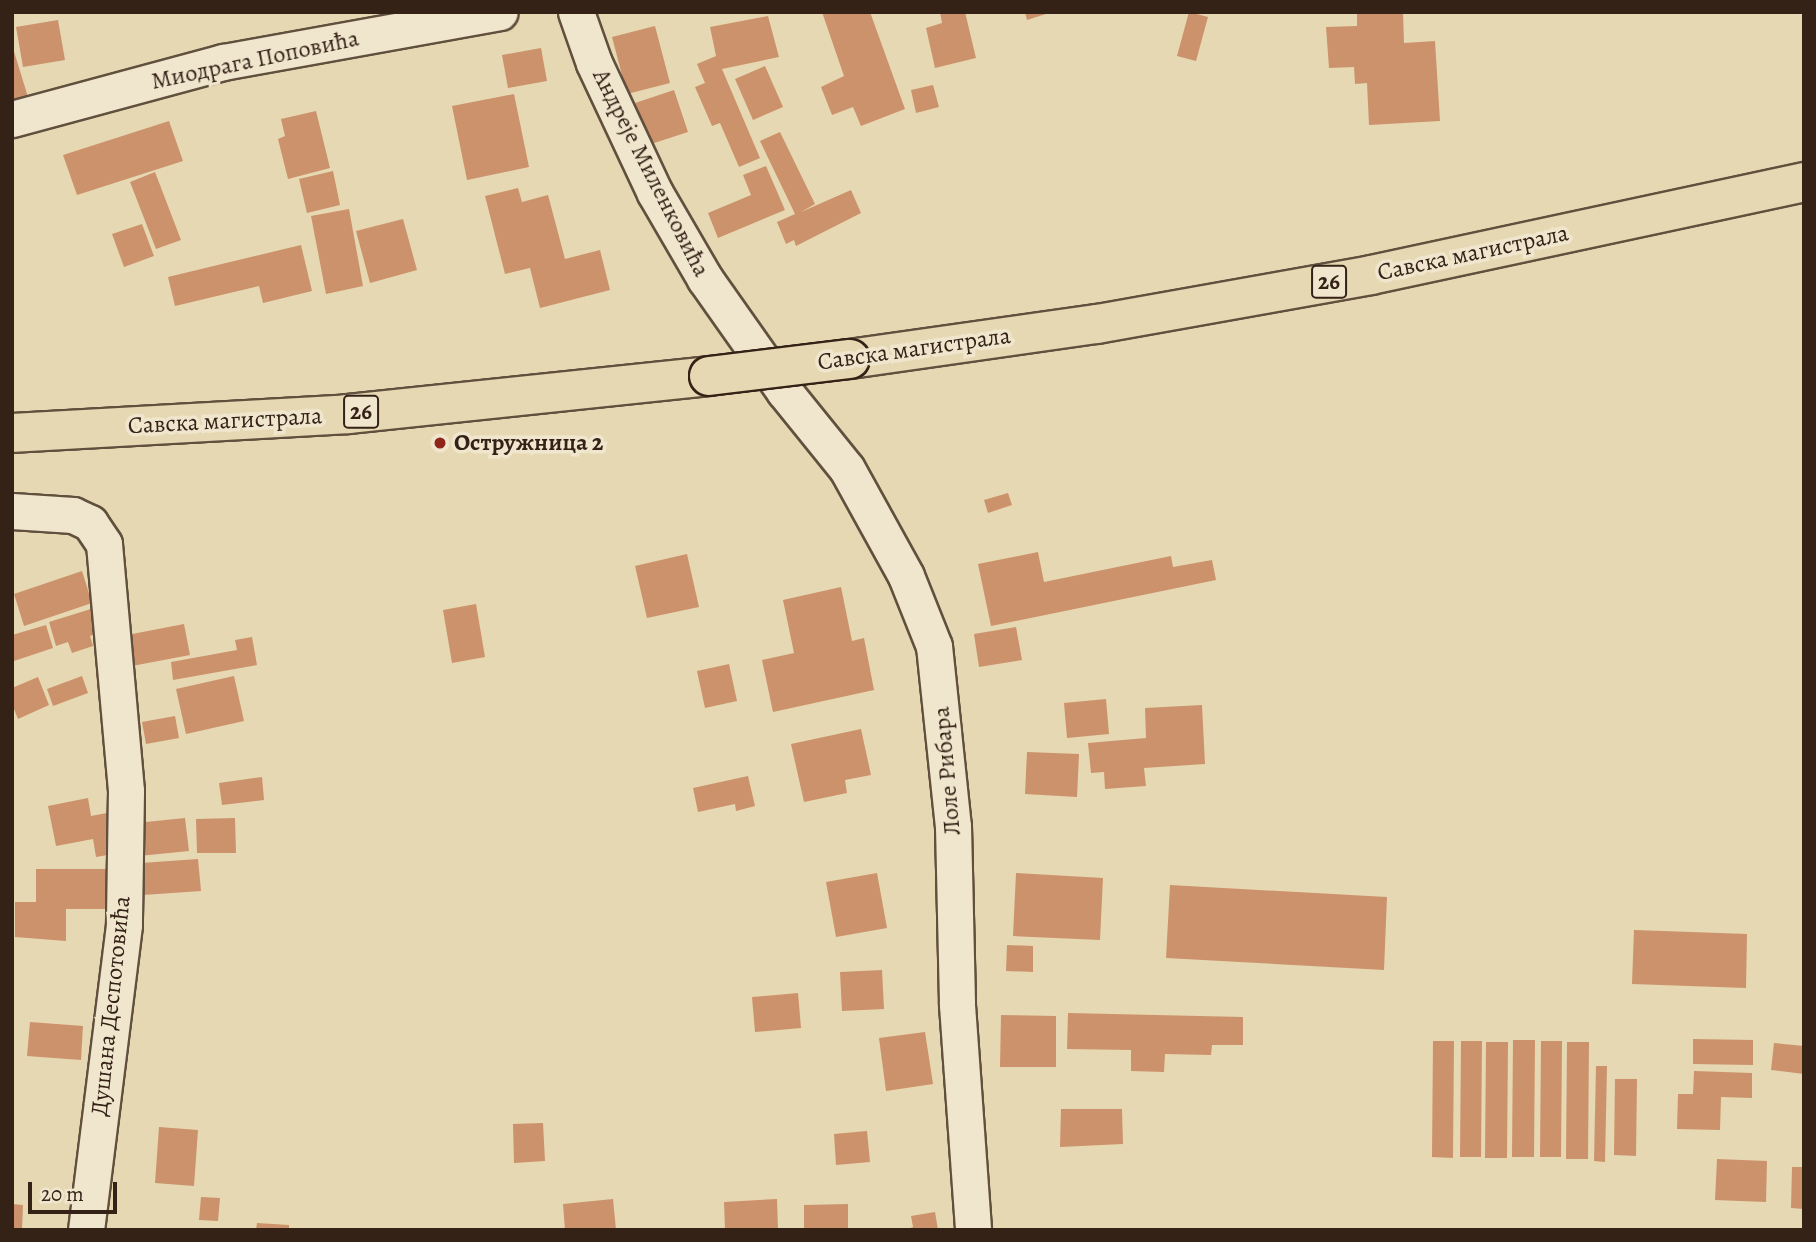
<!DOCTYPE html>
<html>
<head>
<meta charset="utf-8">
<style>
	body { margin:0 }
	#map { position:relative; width:1816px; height:1242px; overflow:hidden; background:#e6d8b2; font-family:Alegreya,serif }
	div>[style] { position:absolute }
	.building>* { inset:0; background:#cc926c }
	.roads { filter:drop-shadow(2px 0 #61503e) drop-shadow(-2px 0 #61503e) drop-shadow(0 2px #61503e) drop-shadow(0 -2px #61503e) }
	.minor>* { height:35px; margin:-17.5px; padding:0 17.5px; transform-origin:17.5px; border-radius:17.5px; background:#efe6cd }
	.primary>* { height:38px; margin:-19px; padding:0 19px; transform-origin:19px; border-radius:19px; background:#e6d8b2 }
	.bridges { filter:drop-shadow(2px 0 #352217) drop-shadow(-2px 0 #352217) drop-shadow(0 2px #352217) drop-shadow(0 -2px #352217) }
	.primary-bridge>* { height:38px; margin:-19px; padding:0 19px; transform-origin:19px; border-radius:19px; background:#e6d8b2 }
	.dots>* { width:19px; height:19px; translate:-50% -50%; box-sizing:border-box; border:4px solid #efe6cd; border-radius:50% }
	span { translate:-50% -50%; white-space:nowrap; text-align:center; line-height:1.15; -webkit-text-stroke:7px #efe6cd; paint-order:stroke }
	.shield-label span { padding:2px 5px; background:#efe6cd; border:2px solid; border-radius:5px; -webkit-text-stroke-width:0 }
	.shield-label { font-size:23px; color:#352217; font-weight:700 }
	.street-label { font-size:24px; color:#352217 }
	.poi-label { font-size:24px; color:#352217; font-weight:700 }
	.left { translate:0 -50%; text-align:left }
	.frame { position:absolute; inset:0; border:14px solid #352217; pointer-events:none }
	.scale { position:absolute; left:28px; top:1182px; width:89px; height:32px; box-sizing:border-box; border:4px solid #352217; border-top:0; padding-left:9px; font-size:21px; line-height:24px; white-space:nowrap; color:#352217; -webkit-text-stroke:5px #efe6cd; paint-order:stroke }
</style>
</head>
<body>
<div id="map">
	<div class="building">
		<div style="clip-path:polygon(822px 12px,870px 12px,905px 109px,861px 126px,853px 107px,832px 115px,821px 87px,844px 76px)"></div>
		<div style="clip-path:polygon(940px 12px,965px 12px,976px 58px,935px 68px,926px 28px,942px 23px)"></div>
		<div style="clip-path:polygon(1025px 12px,1049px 12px,1049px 13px,1027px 20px)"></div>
		<div style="clip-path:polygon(1189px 12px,1208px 17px,1196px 61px,1177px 56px)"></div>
		<div style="clip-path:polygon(1357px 12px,1403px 12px,1404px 43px,1435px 41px,1440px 121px,1369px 125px,1367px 83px,1355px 84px,1354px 67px,1329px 68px,1326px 27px,1357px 26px)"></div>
		<div style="clip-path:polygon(768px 16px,779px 57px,722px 69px,760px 158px,739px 167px,720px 123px,712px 126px,695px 87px,705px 83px,697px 64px,716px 56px,710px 27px)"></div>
		<div style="clip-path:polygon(58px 20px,65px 60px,23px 67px,16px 27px)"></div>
		<div style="clip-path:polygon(655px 26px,670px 83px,627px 94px,612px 37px)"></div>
		<div style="clip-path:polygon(12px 45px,28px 97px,12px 102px)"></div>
		<div style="clip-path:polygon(541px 48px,547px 81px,508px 88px,502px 55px)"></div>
		<div style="clip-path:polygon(765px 66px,783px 107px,753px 120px,735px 79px)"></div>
		<div style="clip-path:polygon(933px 85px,939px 107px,916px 113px,911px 90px)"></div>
		<div style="clip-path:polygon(674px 90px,688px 132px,648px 145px,635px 103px)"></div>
		<div style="clip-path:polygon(514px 94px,529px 167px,467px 180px,452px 106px)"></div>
		<div style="clip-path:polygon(316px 111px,330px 168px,288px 179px,278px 139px,285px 136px,281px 119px)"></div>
		<div style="clip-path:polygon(169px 121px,183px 161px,77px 195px,63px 155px)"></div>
		<div style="clip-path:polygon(780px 132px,815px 204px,801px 212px,851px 190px,861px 213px,796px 246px,794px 240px,786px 244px,777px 222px,795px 214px,760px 141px)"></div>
		<div style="clip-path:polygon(766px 166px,785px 210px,718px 238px,708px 213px,751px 195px,743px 175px)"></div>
		<div style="clip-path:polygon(333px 171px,340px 205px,307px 213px,299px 179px)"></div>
		<div style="clip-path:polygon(155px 172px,181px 240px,156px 249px,130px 182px)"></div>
		<div style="clip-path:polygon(518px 188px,522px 202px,548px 195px,565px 259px,600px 250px,610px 290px,540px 308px,530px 268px,505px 274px,485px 196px)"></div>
		<div style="clip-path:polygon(349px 209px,363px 286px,326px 294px,311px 216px)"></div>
		<div style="clip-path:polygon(403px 219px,417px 270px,370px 283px,356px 231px)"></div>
		<div style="clip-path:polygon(142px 224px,154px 256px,124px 267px,112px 234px)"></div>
		<div style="clip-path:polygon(301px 245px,312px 291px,263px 303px,259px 286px,175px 306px,168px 277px)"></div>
		<div style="clip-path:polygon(1008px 493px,1012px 505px,988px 513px,984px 500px)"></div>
		<div style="clip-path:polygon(1038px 552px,1044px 582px,1171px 556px,1173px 567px,1212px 560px,1216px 580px,991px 626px,978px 564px)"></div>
		<div style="clip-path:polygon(687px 554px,699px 607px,647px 618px,635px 566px)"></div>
		<div style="clip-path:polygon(82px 571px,92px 603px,24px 626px,14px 594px)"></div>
		<div style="clip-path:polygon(841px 587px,852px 641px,864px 638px,874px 690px,773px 712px,762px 660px,794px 653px,783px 600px)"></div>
		<div style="clip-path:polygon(476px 604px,485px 657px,452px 663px,443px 610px)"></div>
		<div style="clip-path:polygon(94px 608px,101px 632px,90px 636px,93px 646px,72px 653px,68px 642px,56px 646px,49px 622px)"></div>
		<div style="clip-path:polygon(184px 624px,190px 655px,132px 666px,127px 635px)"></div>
		<div style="clip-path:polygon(46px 625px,53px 648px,14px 661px,12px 635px)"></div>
		<div style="clip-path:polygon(1016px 627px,1022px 660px,979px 667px,974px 634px)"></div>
		<div style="clip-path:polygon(252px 637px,257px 665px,173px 680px,171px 662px,237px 650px,235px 640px)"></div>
		<div style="clip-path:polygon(729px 664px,737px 701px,705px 708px,697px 671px)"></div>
		<div style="clip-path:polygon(82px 676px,88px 693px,53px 706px,47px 689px)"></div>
		<div style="clip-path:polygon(234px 676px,244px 721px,186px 734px,176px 689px)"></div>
		<div style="clip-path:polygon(38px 677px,49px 705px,18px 719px,12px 704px,12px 688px)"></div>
		<div style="clip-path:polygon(1106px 699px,1109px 734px,1067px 738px,1064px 703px)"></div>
		<div style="clip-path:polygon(1202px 705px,1205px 764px,1144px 768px,1146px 786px,1105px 789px,1104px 772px,1091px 773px,1088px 743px,1146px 738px,1145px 708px)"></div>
		<div style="clip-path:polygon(175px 716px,179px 738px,146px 744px,142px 722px)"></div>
		<div style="clip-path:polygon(861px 729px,871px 775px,845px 780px,847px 793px,804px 802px,791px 744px)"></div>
		<div style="clip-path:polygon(1027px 752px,1079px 754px,1077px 797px,1025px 794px)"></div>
		<div style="clip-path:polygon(748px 776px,755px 806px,736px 811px,735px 804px,698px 812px,693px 788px)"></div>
		<div style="clip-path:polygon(262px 777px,264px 800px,222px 805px,219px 783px)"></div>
		<div style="clip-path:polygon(88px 798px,91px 816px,112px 812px,119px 853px,96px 857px,93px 839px,56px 846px,48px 806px)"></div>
		<div style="clip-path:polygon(185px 818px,189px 851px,139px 856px,136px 823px)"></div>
		<div style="clip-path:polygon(235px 818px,236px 853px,197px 853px,196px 819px)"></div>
		<div style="clip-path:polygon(198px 859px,201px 891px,143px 895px,141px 863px)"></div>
		<div style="clip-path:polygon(36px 869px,111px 869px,111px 909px,66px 909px,66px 941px,15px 937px,15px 902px,36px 902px)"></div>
		<div style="clip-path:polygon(877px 873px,887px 928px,836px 937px,826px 882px)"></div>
		<div style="clip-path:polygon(1016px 873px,1103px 878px,1100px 940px,1013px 936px)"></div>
		<div style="clip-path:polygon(1170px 885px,1387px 897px,1384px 970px,1166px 958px)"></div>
		<div style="clip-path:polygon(1634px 930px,1747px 934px,1746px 988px,1632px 984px)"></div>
		<div style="clip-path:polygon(1007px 945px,1033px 946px,1033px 972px,1006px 971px)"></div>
		<div style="clip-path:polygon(882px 970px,884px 1009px,842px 1011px,840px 972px)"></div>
		<div style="clip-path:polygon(798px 993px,801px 1028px,755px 1032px,752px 997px)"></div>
		<div style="clip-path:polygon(1068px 1013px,1243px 1017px,1243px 1045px,1212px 1045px,1211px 1055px,1165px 1054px,1164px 1072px,1131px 1071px,1131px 1050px,1067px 1049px)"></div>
		<div style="clip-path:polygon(1001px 1015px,1056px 1016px,1056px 1067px,1000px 1067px)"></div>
		<div style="clip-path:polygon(30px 1022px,83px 1026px,81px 1060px,27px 1056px)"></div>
		<div style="clip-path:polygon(925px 1032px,933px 1084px,886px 1091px,879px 1038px)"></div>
		<div style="clip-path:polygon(1693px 1039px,1753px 1040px,1753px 1065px,1693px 1064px)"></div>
		<div style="clip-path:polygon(1513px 1040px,1535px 1040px,1534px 1157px,1512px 1157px)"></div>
		<div style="clip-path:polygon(1433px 1041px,1454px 1041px,1453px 1158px,1432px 1157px)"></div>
		<div style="clip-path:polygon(1461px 1041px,1482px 1041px,1481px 1157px,1460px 1157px)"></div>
		<div style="clip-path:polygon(1541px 1041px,1562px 1041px,1561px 1157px,1540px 1157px)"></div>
		<div style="clip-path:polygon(1486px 1042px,1508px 1042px,1507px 1158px,1485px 1158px)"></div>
		<div style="clip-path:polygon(1567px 1042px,1589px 1042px,1588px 1159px,1566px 1159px)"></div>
		<div style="clip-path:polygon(1774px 1043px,1804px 1046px,1804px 1074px,1771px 1070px)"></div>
		<div style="clip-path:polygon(1596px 1066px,1607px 1066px,1605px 1162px,1594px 1161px)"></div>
		<div style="clip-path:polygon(1694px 1071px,1752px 1073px,1752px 1098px,1721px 1097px,1720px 1130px,1677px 1129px,1678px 1094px,1693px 1094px)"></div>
		<div style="clip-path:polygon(1615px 1079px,1637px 1079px,1636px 1156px,1614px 1155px)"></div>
		<div style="clip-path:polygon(1061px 1109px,1122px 1109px,1123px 1144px,1060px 1147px)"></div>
		<div style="clip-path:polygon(543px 1123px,545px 1161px,514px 1163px,513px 1124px)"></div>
		<div style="clip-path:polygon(159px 1127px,198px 1130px,194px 1186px,155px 1183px)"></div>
		<div style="clip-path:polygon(867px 1131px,870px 1162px,836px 1165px,834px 1134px)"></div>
		<div style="clip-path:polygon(1717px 1159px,1767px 1161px,1766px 1202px,1715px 1200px)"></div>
		<div style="clip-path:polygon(1792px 1167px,1804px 1167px,1804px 1209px,1791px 1208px)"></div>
		<div style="clip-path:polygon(201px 1197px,220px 1198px,218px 1221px,199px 1220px)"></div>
		<div style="clip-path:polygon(613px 1199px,616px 1230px,565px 1230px,563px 1204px)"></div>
		<div style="clip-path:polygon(777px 1199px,778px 1230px,725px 1230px,724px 1202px)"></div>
		<div style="clip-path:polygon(12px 1204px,23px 1205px,22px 1230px,12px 1230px)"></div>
		<div style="clip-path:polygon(848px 1204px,848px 1230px,804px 1230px,804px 1205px)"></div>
		<div style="clip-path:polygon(935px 1212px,938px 1230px,905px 1230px,913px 1227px,911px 1216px)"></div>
		<div style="clip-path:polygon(257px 1223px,289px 1225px,289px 1230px,256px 1230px)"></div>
	</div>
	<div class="roads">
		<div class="minor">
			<div style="left:576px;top:12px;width:54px;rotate:70.6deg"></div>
			<div style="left:594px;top:63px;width:144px;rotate:64.9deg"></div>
			<div style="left:655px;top:193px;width:99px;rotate:59.8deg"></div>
			<div style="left:705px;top:279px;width:137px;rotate:54.8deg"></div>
			<div style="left:784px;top:391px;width:100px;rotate:51.1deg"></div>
			<div style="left:847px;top:469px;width:122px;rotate:61.1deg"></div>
			<div style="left:906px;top:576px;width:75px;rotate:68.2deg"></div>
			<div style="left:934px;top:646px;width:181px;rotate:84deg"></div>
			<div style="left:953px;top:826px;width:179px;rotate:88.7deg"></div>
			<div style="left:957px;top:1005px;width:226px;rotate:85.9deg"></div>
			<div style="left:12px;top:119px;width:219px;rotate:-15.1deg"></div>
			<div style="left:223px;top:62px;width:281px;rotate:-10.2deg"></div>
			<div style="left:12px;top:511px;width:61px;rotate:3.8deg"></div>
			<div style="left:73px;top:515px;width:19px;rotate:25deg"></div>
			<div style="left:90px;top:523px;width:25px;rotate:56deg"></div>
			<div style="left:104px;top:544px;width:248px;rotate:84.9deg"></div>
			<div style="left:126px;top:791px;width:134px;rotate:90.9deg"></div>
			<div style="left:124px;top:925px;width:307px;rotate:97.1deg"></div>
		</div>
		<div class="primary">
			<div style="left:850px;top:359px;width:249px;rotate:-8.1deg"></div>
			<div style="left:1097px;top:324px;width:278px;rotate:-10.1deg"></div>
			<div style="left:1371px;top:275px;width:443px;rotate:-12.1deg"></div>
			<div style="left:12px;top:433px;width:337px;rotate:-3.2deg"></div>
			<div style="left:348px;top:414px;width:363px;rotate:-6deg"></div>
		</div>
	</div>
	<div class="bridges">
		<div class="primary-bridge">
			<div style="left:709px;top:376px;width:142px;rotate:-6.9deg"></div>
		</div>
	</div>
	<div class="dots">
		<div style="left:440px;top:443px;background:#8f2418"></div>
	</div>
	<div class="shield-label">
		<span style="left:1329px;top:282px">26</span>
		<span style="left:361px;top:412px">26</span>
	</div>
	<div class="street-label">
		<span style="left:255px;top:60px;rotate:-12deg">Миодрага Поповића</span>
		<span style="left:651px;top:173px;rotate:63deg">Андреје Миленковића</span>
		<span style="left:1473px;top:253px;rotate:-12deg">Савска магистрала</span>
		<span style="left:914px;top:349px;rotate:-8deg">Савска магистрала</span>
		<span style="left:225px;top:421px;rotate:-3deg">Савска магистрала</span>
		<span style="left:947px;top:771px;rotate:-95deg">Лоле Рибара</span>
		<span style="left:111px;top:1006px;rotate:-84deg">Душана Деспотовића</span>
	</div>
	<div class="poi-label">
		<span class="left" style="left:454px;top:443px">Остружница 2</span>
	</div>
	<div class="frame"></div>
	<div class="scale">20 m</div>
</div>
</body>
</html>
